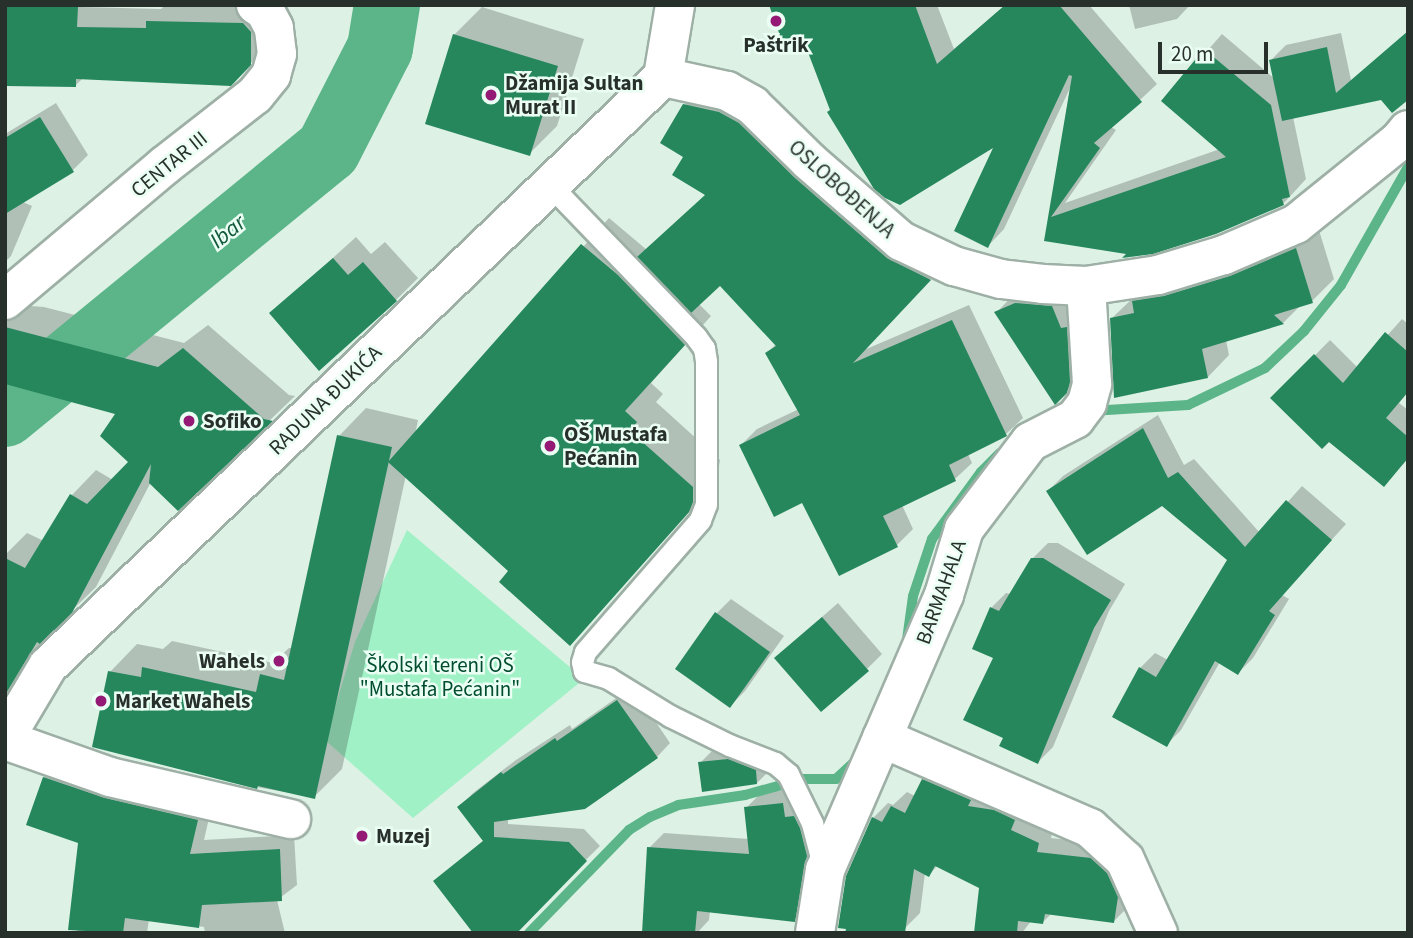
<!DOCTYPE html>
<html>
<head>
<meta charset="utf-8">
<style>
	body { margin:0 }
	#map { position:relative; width:1413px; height:938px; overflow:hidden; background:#ddf1e5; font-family:"Source Sans 3",sans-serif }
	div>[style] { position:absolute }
	.green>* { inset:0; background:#a1f1c7 }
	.shadow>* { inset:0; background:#0003 }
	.stream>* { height:10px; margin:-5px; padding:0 5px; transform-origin:5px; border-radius:5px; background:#5bb589 }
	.river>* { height:66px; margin:-33px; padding:0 33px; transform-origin:33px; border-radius:33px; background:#5bb589 }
	.building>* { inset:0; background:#26875d }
	.roads { filter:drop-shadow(2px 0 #9eb0a6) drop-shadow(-2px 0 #9eb0a6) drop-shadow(0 2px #9eb0a6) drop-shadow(0 -2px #9eb0a6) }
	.lane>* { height:21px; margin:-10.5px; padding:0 10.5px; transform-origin:10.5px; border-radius:10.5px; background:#fff }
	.street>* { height:38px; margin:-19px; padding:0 19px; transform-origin:19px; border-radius:19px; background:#fff }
	.dots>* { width:19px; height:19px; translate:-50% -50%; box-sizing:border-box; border:4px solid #eafef3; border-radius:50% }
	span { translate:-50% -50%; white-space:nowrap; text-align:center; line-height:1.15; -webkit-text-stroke:5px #eafef3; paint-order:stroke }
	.poi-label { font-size:21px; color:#28302c; font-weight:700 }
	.left { translate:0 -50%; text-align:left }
	.right { translate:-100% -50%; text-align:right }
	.street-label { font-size:21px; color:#28302c }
	.park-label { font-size:21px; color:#004c30 }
	.water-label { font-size:23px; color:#12593b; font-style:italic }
	.frame { position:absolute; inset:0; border:7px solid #28302c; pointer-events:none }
	.scale { position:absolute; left:1158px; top:42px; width:110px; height:32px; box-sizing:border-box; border:4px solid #28302c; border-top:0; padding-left:9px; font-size:21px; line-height:24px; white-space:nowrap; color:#28302c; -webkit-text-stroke:5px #eafef3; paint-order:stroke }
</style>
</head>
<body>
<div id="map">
	<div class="green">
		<div style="clip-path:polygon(407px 530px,584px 679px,413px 818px,325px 740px,355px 642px)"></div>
	</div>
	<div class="shadow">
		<div style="clip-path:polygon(5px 5px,161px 9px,165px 5px,265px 5px,270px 44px,230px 84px,83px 78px,76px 85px,5px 84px)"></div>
		<div style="clip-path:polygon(771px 5px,937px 5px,954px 49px,995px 14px,1028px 5px,1089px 5px,1157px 84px,1111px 127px,1116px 130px,1065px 203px,1220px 149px,1163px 101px,1222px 34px,1275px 79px,1271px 60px,1286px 45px,1341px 33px,1351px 80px,1382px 98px,1293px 117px,1306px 179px,1283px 204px,1130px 253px,1046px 239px,1070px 88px,1004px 229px,988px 246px,997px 144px,832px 110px,802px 32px)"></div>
		<div style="clip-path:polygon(1129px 5px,1190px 5px,1177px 19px,1135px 29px)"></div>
		<div style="clip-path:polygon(482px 7px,584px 39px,557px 126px,529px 154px,454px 35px)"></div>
		<div style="clip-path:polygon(701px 88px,946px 263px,864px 350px,969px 305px,1023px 418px,1006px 434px,968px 454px,972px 463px,955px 479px,902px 505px,913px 529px,897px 545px,803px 501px,741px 445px,757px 429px,799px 409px,767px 353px,776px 344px,720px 284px,699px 304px,711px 316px,651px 383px,663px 394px,656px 402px,720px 460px,716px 483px,570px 643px,511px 571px,406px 475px,342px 769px,314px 797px,256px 787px,94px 746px,110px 672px,137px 644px,163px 649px,172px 641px,273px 663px,289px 648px,293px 648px,339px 436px,366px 408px,418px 420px,415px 435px,609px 218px,647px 250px,707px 194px,685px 156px,685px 105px)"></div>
		<div style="clip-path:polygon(56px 103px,88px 155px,73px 170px,5px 173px,5px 134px)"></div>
		<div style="clip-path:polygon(5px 194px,32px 206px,11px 256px,5px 262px)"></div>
		<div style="clip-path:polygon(1318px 227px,1334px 279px,1312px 301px,1301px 305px,1283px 323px,1226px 340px,1229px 355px,1208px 377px,1112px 318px,1134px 297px)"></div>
		<div style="clip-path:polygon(356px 237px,371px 254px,385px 242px,418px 278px,396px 300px,272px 313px)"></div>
		<div style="clip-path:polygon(1072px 286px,1087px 371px,1055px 402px,997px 312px,1017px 291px)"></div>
		<div style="clip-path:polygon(5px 304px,44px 307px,184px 343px,208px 325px,289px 395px,295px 396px,178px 509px,151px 482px,96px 587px,55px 627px,23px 679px,5px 697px,5px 555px,27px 533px,44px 541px,72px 495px,96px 470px,113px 480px,130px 462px,118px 412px,5px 383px)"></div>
		<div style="clip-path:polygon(1402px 319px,1408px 324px,1408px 392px,1399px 403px,1408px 410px,1408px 459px,1384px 485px,1273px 398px,1330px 340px,1358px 368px)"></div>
		<div style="clip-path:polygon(1158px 415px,1184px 465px,1194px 459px,1260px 533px,1302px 486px,1346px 524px,1282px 595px,1289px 599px,1253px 658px,1238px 673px,1220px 662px,1181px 730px,1166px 745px,1140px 668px,1155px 653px,1168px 660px,1230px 560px,1162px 503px,1048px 491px,1063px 476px)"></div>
		<div style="clip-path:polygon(1048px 543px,1058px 543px,1125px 584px,1109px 611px,1053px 747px,1038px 762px,1005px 738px,995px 657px,975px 648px,991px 608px,1006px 593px,1011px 594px,1032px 559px)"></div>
		<div style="clip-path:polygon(731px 599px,784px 636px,745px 691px,730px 706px,716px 614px)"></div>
		<div style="clip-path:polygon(838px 603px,882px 654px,867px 669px,792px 643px)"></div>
		<div style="clip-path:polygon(632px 687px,670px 743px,657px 757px,508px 819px,508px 824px,584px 829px,600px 846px,542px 903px,435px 881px,484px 840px,459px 807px,473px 793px,516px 760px,570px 725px,572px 729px)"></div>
		<div style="clip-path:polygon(715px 748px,772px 768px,757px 783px,700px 763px)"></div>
		<div style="clip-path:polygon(60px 762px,212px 805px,204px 840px,294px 835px,297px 885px,277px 900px,285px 933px,205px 933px,204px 927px,149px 919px,147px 933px,77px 933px,80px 842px,44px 778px)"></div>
		<div style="clip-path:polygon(938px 765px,1053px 828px,1051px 838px,1106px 844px,1129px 906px,1114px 921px,1052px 913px,1043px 922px,1031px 921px,1022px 933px,976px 933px,981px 887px,938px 865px,929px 875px,925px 873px,920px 913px,905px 928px,873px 818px,888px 803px,893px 805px,907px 792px,915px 796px,923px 780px)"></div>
		<div style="clip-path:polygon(798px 788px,821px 840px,810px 901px,795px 916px,710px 911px,709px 920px,697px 933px,659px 933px,649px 848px,664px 833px,749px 839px,746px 808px,761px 793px)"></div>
	</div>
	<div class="stream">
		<div style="left:1091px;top:411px;width:97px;rotate:-3.5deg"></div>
		<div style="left:1188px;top:405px;width:85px;rotate:-25.7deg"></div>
		<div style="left:1265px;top:368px;width:54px;rotate:-43.5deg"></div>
		<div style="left:1304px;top:331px;width:59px;rotate:-51.2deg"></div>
		<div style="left:1341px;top:285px;width:136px;rotate:-60.4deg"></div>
		<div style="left:907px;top:640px;width:44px;rotate:-82.2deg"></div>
		<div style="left:913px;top:596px;width:60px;rotate:-71.6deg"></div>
		<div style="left:932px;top:539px;width:83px;rotate:-53.8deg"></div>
		<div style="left:981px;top:472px;width:27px;rotate:-45deg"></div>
		<div style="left:529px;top:933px;width:144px;rotate:-45.8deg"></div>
		<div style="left:629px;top:830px;width:25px;rotate:-32deg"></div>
		<div style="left:650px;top:817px;width:30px;rotate:-23deg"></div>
		<div style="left:678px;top:805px;width:68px;rotate:-8.5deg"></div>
		<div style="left:745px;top:795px;width:60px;rotate:-15.4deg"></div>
		<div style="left:803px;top:779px;width:33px"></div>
		<div style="left:836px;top:779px;width:26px;rotate:-43deg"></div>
	</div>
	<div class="river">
		<div style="left:5px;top:414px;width:417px;rotate:-39.3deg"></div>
		<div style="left:328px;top:150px;width:114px;rotate:-63deg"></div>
		<div style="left:380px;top:48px;width:44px;rotate:-80.8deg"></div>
	</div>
	<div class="building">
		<div style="clip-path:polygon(769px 5px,915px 5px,937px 64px,1005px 5px,1059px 5px,1142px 102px,1094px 143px,1100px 148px,1051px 217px,1226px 157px,1161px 101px,1204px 49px,1271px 105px,1290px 197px,1282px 199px,1284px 205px,1216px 234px,1153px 254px,1122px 258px,1126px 254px,1044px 241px,1072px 76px,1069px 75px,988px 248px,954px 231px,993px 148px,900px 205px,885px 198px,874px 189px,827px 112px,830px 110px,801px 34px,782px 41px)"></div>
		<div style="clip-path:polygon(5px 6px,78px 7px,77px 27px,146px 28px,146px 21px,243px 23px,251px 32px,251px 65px,231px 86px,76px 79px,76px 87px,5px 86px)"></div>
		<div style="clip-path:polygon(1408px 31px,1408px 100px,1392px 113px,1381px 100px,1282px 121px,1269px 60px,1327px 47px,1336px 93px)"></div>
		<div style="clip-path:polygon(453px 34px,558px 66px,530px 156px,425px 124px)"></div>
		<div style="clip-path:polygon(683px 104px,719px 112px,739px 123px,795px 178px,887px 258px,931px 280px,853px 363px,952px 320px,1007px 436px,949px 465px,956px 481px,883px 516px,898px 547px,839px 576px,802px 503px,774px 517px,739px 445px,800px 415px,765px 353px,776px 346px,720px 286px,691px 313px,637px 257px,705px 195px,672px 175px,683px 157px,660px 143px)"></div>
		<div style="clip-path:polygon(40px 117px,74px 172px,5px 214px,5px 138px)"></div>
		<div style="clip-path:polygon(581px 244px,618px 275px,685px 345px,625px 411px,637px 422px,630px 431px,693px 487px,693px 502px,689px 512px,570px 646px,499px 582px,508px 571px,388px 462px)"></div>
		<div style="clip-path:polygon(1296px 248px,1313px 303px,1274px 315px,1284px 324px,1202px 349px,1208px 378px,1114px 398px,1110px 318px,1134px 313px,1132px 301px,1164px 296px,1230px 276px)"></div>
		<div style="clip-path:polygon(333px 258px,348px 275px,363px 262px,397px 301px,319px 371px,269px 313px)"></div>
		<div style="clip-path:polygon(1015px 303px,1052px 306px,1061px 328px,1067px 327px,1070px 382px,1067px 393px,1055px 405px,994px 312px)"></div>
		<div style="clip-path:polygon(5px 327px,158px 367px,183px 348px,264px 419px,273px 421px,178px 511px,149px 483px,151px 464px,72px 613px,40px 644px,37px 642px,5px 695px,5px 558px,25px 568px,70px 494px,87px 504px,128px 462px,100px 436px,115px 414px,5px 384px)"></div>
		<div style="clip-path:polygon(1385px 332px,1408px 352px,1408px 392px,1386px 418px,1408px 437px,1408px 458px,1384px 487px,1329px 442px,1322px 449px,1270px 398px,1314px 354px,1343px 383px)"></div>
		<div style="clip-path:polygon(1143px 428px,1168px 478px,1178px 472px,1245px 547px,1286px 500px,1332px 540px,1269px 611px,1275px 615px,1238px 675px,1215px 661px,1167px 747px,1112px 717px,1139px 667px,1156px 677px,1227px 560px,1162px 506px,1087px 555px,1046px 491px)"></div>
		<div style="clip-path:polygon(337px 435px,392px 447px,315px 799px,258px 786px,257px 789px,92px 747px,108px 671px,141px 677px,142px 667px,256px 692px,260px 674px,284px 680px)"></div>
		<div style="clip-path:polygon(1031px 558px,1043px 558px,1111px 600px,1094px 628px,1038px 764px,999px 746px,1003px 738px,963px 720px,993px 658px,972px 649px,990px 607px,999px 611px)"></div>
		<div style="clip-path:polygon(715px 612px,770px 652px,730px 708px,675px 669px)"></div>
		<div style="clip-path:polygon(822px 617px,869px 671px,821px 712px,774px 658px)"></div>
		<div style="clip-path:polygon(617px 700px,658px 758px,585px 809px,494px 822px,494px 837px,569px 842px,587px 861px,517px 933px,473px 933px,433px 881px,483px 841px,457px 807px,501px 772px,503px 774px,555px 738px,557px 741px)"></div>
		<div style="clip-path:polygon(728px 759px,756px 770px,757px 784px,702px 792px,698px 762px)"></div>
		<div style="clip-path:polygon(43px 777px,105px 798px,198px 820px,190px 854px,280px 849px,282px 901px,202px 905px,199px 928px,125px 918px,123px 933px,68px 930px,78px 843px,26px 825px)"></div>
		<div style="clip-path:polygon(922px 779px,971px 800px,968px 806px,994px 810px,1015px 820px,1011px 830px,1039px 843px,1037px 852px,1091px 858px,1107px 873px,1118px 897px,1114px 923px,1045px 914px,1043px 924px,1018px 921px,1017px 933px,974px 933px,979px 888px,935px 866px,929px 877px,914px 869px,905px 933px,845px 933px,846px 929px,838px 928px,846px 876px,872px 817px,882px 822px,891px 806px,905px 813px)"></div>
		<div style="clip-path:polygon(783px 803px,785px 817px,794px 816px,800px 828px,807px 856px,795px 922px,697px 911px,695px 933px,642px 933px,647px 847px,749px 854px,744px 807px)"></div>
	</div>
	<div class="roads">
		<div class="lane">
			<div style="left:549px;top:184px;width:212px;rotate:46.1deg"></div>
			<div style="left:696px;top:337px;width:14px;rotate:54deg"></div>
			<div style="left:704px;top:348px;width:13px;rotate:81deg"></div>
			<div style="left:706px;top:361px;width:143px;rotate:90deg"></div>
			<div style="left:706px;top:504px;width:17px;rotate:111deg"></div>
			<div style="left:700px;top:520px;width:175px;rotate:131.1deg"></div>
			<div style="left:585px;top:652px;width:10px;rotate:107deg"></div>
			<div style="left:582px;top:662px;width:9px;rotate:77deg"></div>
			<div style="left:584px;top:671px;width:25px;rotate:16deg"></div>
			<div style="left:608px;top:678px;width:73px;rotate:31.5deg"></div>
			<div style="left:670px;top:716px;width:66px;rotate:26.2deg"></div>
			<div style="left:729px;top:745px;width:49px;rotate:21.4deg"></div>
			<div style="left:775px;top:763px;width:17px;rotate:40deg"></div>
			<div style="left:788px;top:774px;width:55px;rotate:63.9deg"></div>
			<div style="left:812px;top:823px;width:48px;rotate:75.4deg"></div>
		</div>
		<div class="street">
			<div style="left:663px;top:77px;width:66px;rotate:12.3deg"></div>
			<div style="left:727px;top:91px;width:29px;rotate:29deg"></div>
			<div style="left:752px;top:105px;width:80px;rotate:44.5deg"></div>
			<div style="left:809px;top:161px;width:122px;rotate:41deg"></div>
			<div style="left:901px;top:241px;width:59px;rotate:25.3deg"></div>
			<div style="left:954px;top:266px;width:49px;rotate:15.5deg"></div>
			<div style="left:1001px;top:279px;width:42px;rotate:6.8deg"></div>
			<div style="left:1043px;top:284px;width:43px;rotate:2.7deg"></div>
			<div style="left:1086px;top:286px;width:73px;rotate:-8.7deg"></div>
			<div style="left:1158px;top:275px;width:69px;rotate:-16.9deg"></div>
			<div style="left:1224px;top:255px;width:78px;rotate:-23.3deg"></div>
			<div style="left:1296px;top:224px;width:132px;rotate:-38.9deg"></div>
			<div style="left:1399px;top:141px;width:14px;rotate:-51deg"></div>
			<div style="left:663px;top:77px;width:73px;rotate:-80.5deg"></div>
			<div style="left:5px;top:300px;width:208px;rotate:-40.1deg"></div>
			<div style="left:164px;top:166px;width:115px;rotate:-38deg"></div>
			<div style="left:255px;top:95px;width:26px;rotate:-51deg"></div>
			<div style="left:271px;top:75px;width:22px;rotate:-74deg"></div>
			<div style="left:277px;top:54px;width:26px;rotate:-97deg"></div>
			<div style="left:274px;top:28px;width:19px;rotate:-118deg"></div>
			<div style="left:265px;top:11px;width:11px;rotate:-146deg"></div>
			<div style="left:5px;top:738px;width:84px;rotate:-59.2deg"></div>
			<div style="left:48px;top:666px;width:852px;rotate:-43.76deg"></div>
			<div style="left:882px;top:738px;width:227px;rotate:23.4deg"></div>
			<div style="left:1090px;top:828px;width:47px;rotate:42.4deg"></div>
			<div style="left:1125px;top:860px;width:80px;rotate:65.7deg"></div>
			<div style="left:5px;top:740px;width:111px;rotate:19.4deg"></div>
			<div style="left:110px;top:777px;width:186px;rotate:13.1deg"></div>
			<div style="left:815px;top:933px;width:64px;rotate:-81deg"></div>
			<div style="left:825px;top:870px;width:300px;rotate:-66.6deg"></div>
			<div style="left:944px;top:595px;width:69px;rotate:-73.1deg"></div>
			<div style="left:964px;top:529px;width:109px;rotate:-52.8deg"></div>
			<div style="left:1030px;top:442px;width:51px;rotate:-27.1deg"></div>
			<div style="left:1075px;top:419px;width:20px;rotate:-53deg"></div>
			<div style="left:1087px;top:403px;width:20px;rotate:-75deg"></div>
			<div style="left:1092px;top:384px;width:98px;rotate:-93.5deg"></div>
		</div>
	</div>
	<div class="dots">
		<div style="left:776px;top:21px;background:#941a76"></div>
		<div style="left:491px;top:95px;background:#941a76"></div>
		<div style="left:189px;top:421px;background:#941a76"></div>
		<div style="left:550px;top:446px;background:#941a76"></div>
		<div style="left:279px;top:661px;background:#941a76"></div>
		<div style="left:101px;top:701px;background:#941a76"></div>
		<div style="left:362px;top:836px;background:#941a76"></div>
	</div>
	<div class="poi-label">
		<span style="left:776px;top:45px">Paštrik</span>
		<span class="left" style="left:505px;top:95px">Džamija Sultan<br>Murat II</span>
		<span class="left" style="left:203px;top:421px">Sofiko</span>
		<span class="left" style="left:564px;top:446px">OŠ Mustafa<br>Pećanin</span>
		<span class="right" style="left:265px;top:661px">Wahels</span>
		<span class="left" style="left:115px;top:701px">Market Wahels</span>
		<span class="left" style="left:376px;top:836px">Muzej</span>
	</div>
	<div class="street-label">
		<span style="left:169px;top:164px;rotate:-39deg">CENTAR III</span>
		<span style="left:842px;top:189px;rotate:42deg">OSLOBOĐENJA</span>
		<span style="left:325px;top:400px;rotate:-44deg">RADUNA ÐUKIĆA</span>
		<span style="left:941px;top:592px;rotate:-70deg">BARMAHALA</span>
	</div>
	<div class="park-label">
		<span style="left:440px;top:677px">Školski tereni OŠ<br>"Mustafa Pećanin"</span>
	</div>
	<div class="water-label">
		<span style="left:228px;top:232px;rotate:-39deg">Ibar</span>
	</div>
	<div class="frame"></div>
	<div class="scale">20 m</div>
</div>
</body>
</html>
